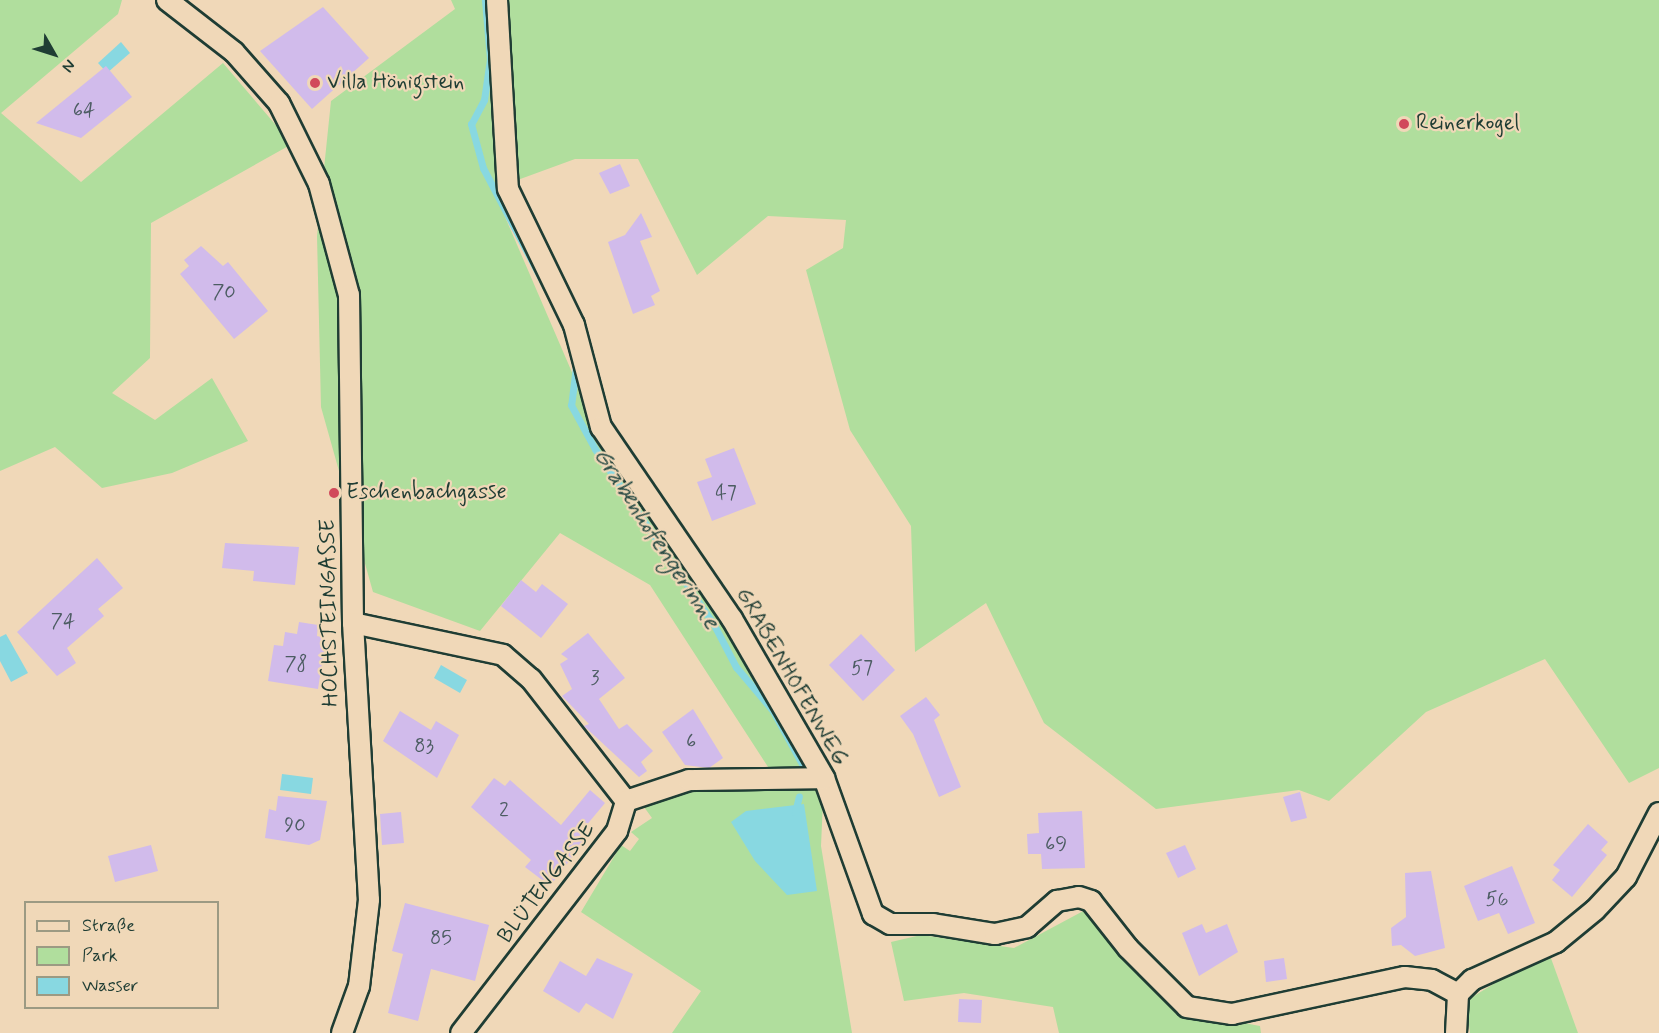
<!DOCTYPE html>
<html>
<head>
<meta charset="utf-8">
<style>
	body { margin:0 }
	#map { position:relative; width:1659px; height:1033px; overflow:hidden; background:#f0d8b8; font-family:Mynerve,sans-serif }
	div>[style] { position:absolute }
	.green>* { inset:0; background:#b0de9d }
	.water>* { inset:0; background:#88d8e1 }
	.stream>* { height:7px; margin:-3.5px; padding:0 3.5px; transform-origin:3.5px; border-radius:3.5px; background:#88d8e1 }
	.building>* { inset:0; background:#d1bbeb }
	.roads { filter:drop-shadow(2px 0 #1f3d34) drop-shadow(-2px 0 #1f3d34) drop-shadow(0 2px #1f3d34) drop-shadow(0 -2px #1f3d34) }
	.street>* { height:20px; margin:-10px; padding:0 10px; transform-origin:10px; border-radius:10px; background:#f0d8b8 }
	.dots>* { width:16px; height:16px; translate:-50% -50%; box-sizing:border-box; border:3px solid #f0d8b8; border-radius:50% }
	span { translate:-50% -50%; white-space:nowrap; text-align:center; line-height:1.15; -webkit-text-stroke:4.5px #f0d8b8; paint-order:stroke }
	.number-label { font-size:20px; color:#4c5c62 }
	.number-label span { -webkit-text-stroke-width:0 }
	.poi-label { font-size:22px; color:#1f3d34 }
	.left { translate:0 -50%; text-align:left }
	.street-label { font-size:22px; color:#1f3d34 }
	.water-label { font-size:24px; color:#2a4c45; font-style:italic }
	.legend { position:absolute; left:24px; top:901px; width:195px; height:108px; box-sizing:border-box; background:#f0d8b8; border:2px solid #9c9a83; margin:0; padding:8px 10px; list-style:none; font-size:18px; color:#1f3d34 }
	.legend li { display:flex; align-items:center; gap:12px; height:30px }
	.legend b { width:30px; border:2px solid #9c9a83 }
	.north { position:absolute; left:24px; top:24px; width:60px; height:60px; -webkit-text-stroke:4px #f0d8b8; paint-order:stroke; rotate:129deg; font-size:16px; font-weight:700; line-height:24px; text-align:center; color:#1f3d34 }
	.north::after { content:''; display:block; margin:auto; width:21px; height:27px; background:#1f3d34; clip-path:polygon(50% 0,100% 100%,50% 72%,0 100%) }
</style>
</head>
<body>
<div id="map">
	<div class="green">
		<div style="clip-path:polygon(0 0,122px 0,118px 14px,1px 113px,81px 182px,223px 63px,292px 144px,151px 223px,150px 358px,112px 393px,155px 420px,212px 378px,248px 441px,172px 473px,102px 488px,55px 447px,0 471px)"></div>
		<div style="clip-path:polygon(451px 0,1659px 0,1659px 768px,1629px 783px,1545px 659px,1426px 712px,1329px 801px,1299px 790px,1156px 809px,1044px 723px,986px 603px,915px 652px,911px 526px,850px 430px,806px 270px,843px 248px,846px 220px,768px 216px,697px 275px,638px 159px,575px 159px,493px 189px,602px 442px,698px 566px,824px 778px,821px 846px,852px 1033px,672px 1033px,701px 991px,581px 912px,621px 845px,630px 851px,639px 839px,631px 832px,652px 818px,644px 807px,672px 794px,736px 788px,770px 770px,650px 585px,560px 533px,480px 631px,373px 592px,321px 407px,317px 236px,331px 101px,455px 9px)"></div>
		<div style="clip-path:polygon(1087px 909px,1177px 1010px,1260px 1026px,1261px 1033px,1059px 1033px,1053px 1007px,964px 993px,904px 1001px,891px 942px,921px 935px,1014px 948px)"></div>
		<div style="clip-path:polygon(1548px 950px,1578px 1033px,1470px 1033px,1466px 1001px)"></div>
	</div>
	<div class="water">
		<div style="clip-path:polygon(121px 42px,130px 53px,107px 73px,98px 63px)"></div>
		<div style="clip-path:polygon(6px 634px,28px 673px,11px 682px,0 661px,0 637px)"></div>
		<div style="clip-path:polygon(441px 665px,467px 680px,460px 693px,434px 678px)"></div>
		<div style="clip-path:polygon(282px 774px,313px 778px,311px 794px,280px 790px)"></div>
		<div style="clip-path:polygon(804px 804px,817px 891px,787px 895px,755px 861px,731px 822px,746px 811px)"></div>
	</div>
	<div class="stream">
		<div style="left:485px;top:0;width:59px;rotate:85.2deg"></div>
		<div style="left:490px;top:59px;width:41px;rotate:98.3deg"></div>
		<div style="left:484px;top:100px;width:27px;rotate:118deg"></div>
		<div style="left:471px;top:124px;width:46px;rotate:74.7deg"></div>
		<div style="left:483px;top:168px;width:164px;rotate:62.3deg"></div>
		<div style="left:576px;top:366px;width:39px;rotate:97deg"></div>
		<div style="left:571px;top:405px;width:50px;rotate:61.4deg"></div>
		<div style="left:595px;top:449px;width:210px;rotate:55.9deg"></div>
		<div style="left:713px;top:623px;width:50px;rotate:62.4deg"></div>
		<div style="left:736px;top:667px;width:57px;rotate:49.9deg"></div>
		<div style="left:773px;top:711px;width:60px;rotate:61.3deg"></div>
		<div style="left:795px;top:812px;width:16px;rotate:-76deg"></div>
	</div>
	<div class="building">
		<div style="clip-path:polygon(323px 7px,369px 58px,312px 109px,260px 51px)"></div>
		<div style="clip-path:polygon(106px 66px,132px 97px,81px 138px,36px 123px)"></div>
		<div style="clip-path:polygon(620px 164px,630px 186px,610px 194px,599px 173px)"></div>
		<div style="clip-path:polygon(641px 213px,652px 237px,640px 241px,660px 291px,651px 296px,655px 305px,633px 314px,608px 242px,625px 235px)"></div>
		<div style="clip-path:polygon(201px 246px,223px 266px,228px 262px,268px 311px,234px 339px,180px 274px,189px 266px,184px 260px)"></div>
		<div style="clip-path:polygon(734px 448px,756px 504px,712px 521px,697px 482px,712px 477px,705px 459px)"></div>
		<div style="clip-path:polygon(225px 543px,299px 547px,295px 585px,253px 581px,254px 571px,222px 568px)"></div>
		<div style="clip-path:polygon(97px 558px,123px 588px,98px 609px,104px 616px,67px 648px,76px 663px,57px 676px,17px 632px)"></div>
		<div style="clip-path:polygon(521px 580px,536px 592px,542px 584px,568px 604px,541px 638px,501px 606px)"></div>
		<div style="clip-path:polygon(299px 622px,318px 625px,317px 636px,326px 638px,318px 689px,268px 681px,274px 645px,283px 646px,285px 632px,297px 634px)"></div>
		<div style="clip-path:polygon(588px 633px,625px 678px,599px 699px,619px 729px,627px 724px,653px 751px,641px 762px,647px 771px,639px 777px,584px 726px,589px 724px,562px 696px,572px 689px,560px 664px,568px 659px,561px 654px)"></div>
		<div style="clip-path:polygon(861px 634px,895px 670px,863px 701px,829px 665px)"></div>
		<div style="clip-path:polygon(926px 697px,940px 715px,934px 720px,961px 787px,939px 797px,913px 734px,900px 716px)"></div>
		<div style="clip-path:polygon(693px 709px,723px 758px,709px 768px,685px 765px,662px 732px)"></div>
		<div style="clip-path:polygon(400px 711px,431px 730px,436px 721px,459px 735px,437px 778px,383px 741px)"></div>
		<div style="clip-path:polygon(494px 778px,505px 786px,510px 780px,561px 825px,590px 790px,605px 803px,580px 833px,583px 843px,550px 886px,525px 867px,531px 860px,471px 807px)"></div>
		<div style="clip-path:polygon(1300px 792px,1307px 818px,1291px 822px,1283px 797px)"></div>
		<div style="clip-path:polygon(278px 796px,327px 801px,320px 840px,309px 845px,265px 838px,269px 809px,276px 811px)"></div>
		<div style="clip-path:polygon(1082px 811px,1085px 868px,1042px 869px,1041px 854px,1028px 854px,1027px 834px,1039px 833px,1038px 813px)"></div>
		<div style="clip-path:polygon(401px 812px,404px 843px,382px 845px,380px 814px)"></div>
		<div style="clip-path:polygon(1588px 824px,1608px 842px,1601px 850px,1607px 855px,1572px 897px,1552px 880px,1560px 870px,1553px 865px)"></div>
		<div style="clip-path:polygon(151px 845px,158px 871px,115px 882px,108px 856px)"></div>
		<div style="clip-path:polygon(1185px 845px,1196px 869px,1178px 878px,1166px 853px)"></div>
		<div style="clip-path:polygon(1512px 866px,1535px 923px,1508px 934px,1499px 913px,1478px 921px,1464px 886px)"></div>
		<div style="clip-path:polygon(1431px 871px,1445px 948px,1415px 956px,1401px 945px,1392px 946px,1391px 928px,1406px 917px,1405px 873px)"></div>
		<div style="clip-path:polygon(405px 903px,489px 925px,475px 981px,431px 969px,418px 1021px,388px 1013px,403px 954px,392px 951px)"></div>
		<div style="clip-path:polygon(1202px 924px,1206px 933px,1227px 924px,1238px 952px,1199px 976px,1182px 933px)"></div>
		<div style="clip-path:polygon(597px 958px,633px 974px,613px 1019px,586px 1003px,579px 1013px,543px 991px,560px 961px,586px 976px)"></div>
		<div style="clip-path:polygon(1284px 958px,1287px 979px,1266px 982px,1264px 961px)"></div>
		<div style="clip-path:polygon(959px 999px,982px 1000px,981px 1023px,958px 1022px)"></div>
	</div>
	<div class="roads">
		<div class="street">
			<div style="left:167px;top:0;width:85px;rotate:37.8deg"></div>
			<div style="left:234px;top:52px;width:68px;rotate:48.6deg"></div>
			<div style="left:279px;top:103px;width:90px;rotate:63.7deg"></div>
			<div style="left:319px;top:184px;width:115px;rotate:74.9deg"></div>
			<div style="left:349px;top:295px;width:328px;rotate:89.3deg"></div>
			<div style="left:353px;top:623px;width:277px;rotate:86.7deg"></div>
			<div style="left:369px;top:900px;width:87px;rotate:96.6deg"></div>
			<div style="left:359px;top:986px;width:50px;rotate:109.9deg"></div>
			<div style="left:497px;top:0;width:189px;rotate:86.7deg"></div>
			<div style="left:508px;top:189px;width:151px;rotate:64.1deg"></div>
			<div style="left:574px;top:325px;width:106px;rotate:75.2deg"></div>
			<div style="left:601px;top:427px;width:232px;rotate:55.7deg"></div>
			<div style="left:732px;top:619px;width:184px;rotate:59.9deg"></div>
			<div style="left:824px;top:778px;width:145px;rotate:70.2deg"></div>
			<div style="left:873px;top:914px;width:20px;rotate:30deg"></div>
			<div style="left:890px;top:924px;width:43px"></div>
			<div style="left:933px;top:924px;width:63px;rotate:9.2deg"></div>
			<div style="left:995px;top:934px;width:33px;rotate:-12deg"></div>
			<div style="left:1027px;top:927px;width:40px;rotate:-41deg"></div>
			<div style="left:1057px;top:901px;width:22px;rotate:-10deg"></div>
			<div style="left:1079px;top:897px;width:13px;rotate:18deg"></div>
			<div style="left:1091px;top:901px;width:60px;rotate:51.8deg"></div>
			<div style="left:1128px;top:948px;width:83px;rotate:45deg"></div>
			<div style="left:1187px;top:1007px;width:46px;rotate:8.8deg"></div>
			<div style="left:1232px;top:1014px;width:177px;rotate:-12.1deg"></div>
			<div style="left:1405px;top:977px;width:27px;rotate:6deg"></div>
			<div style="left:1432px;top:980px;width:30px;rotate:28deg"></div>
			<div style="left:353px;top:623px;width:153px;rotate:12deg"></div>
			<div style="left:503px;top:655px;width:37px;rotate:41deg"></div>
			<div style="left:531px;top:679px;width:155px;rotate:52.1deg"></div>
			<div style="left:626px;top:801px;width:66px;rotate:-18.4deg"></div>
			<div style="left:689px;top:780px;width:135px;rotate:-0.8deg"></div>
			<div style="left:1458px;top:994px;width:20px;rotate:-45deg"></div>
			<div style="left:1472px;top:980px;width:92px;rotate:-24.3deg"></div>
			<div style="left:1556px;top:942px;width:50px;rotate:-39.4deg"></div>
			<div style="left:1595px;top:910px;width:45px;rotate:-46.8deg"></div>
			<div style="left:1626px;top:877px;width:72px;rotate:-62.7deg"></div>
			<div style="left:461px;top:1033px;width:255px;rotate:-52.3deg"></div>
			<div style="left:617px;top:831px;width:31px;rotate:-73deg"></div>
			<div style="left:1456px;top:1033px;width:39px;rotate:-87deg"></div>
		</div>
	</div>
	<div class="dots">
		<div style="left:315px;top:83px;background:#d1495b"></div>
		<div style="left:1404px;top:124px;background:#d1495b"></div>
		<div style="left:334px;top:493px;background:#d1495b"></div>
	</div>
	<div class="number-label">
		<span style="left:84px;top:110px">64</span>
		<span style="left:224px;top:292px">70</span>
		<span style="left:726px;top:493px">47</span>
		<span style="left:63px;top:621px">74</span>
		<span style="left:296px;top:664px">78</span>
		<span style="left:862px;top:668px">57</span>
		<span style="left:595px;top:678px">3</span>
		<span style="left:691px;top:741px">6</span>
		<span style="left:424px;top:746px">83</span>
		<span style="left:504px;top:810px">2</span>
		<span style="left:295px;top:825px">90</span>
		<span style="left:1056px;top:844px">69</span>
		<span style="left:1497px;top:899px">56</span>
		<span style="left:441px;top:938px">85</span>
	</div>
	<div class="poi-label">
		<span class="left" style="left:327px;top:83px">Villa Hönigstein</span>
		<span class="left" style="left:1416px;top:124px">Reinerkogel</span>
		<span class="left" style="left:346px;top:493px">Eschenbachgasse</span>
	</div>
	<div class="street-label">
		<span style="left:330px;top:613px;rotate:-91deg">HOCHSTEINGASSE</span>
		<span style="left:791px;top:677px;rotate:60deg">GRABENHOFENWEG</span>
		<span style="left:547px;top:883px;rotate:-53deg">BLÜTENGASSE</span>
	</div>
	<div class="water-label">
		<span style="left:656px;top:539px;rotate:57deg">Grabenhofengerinne</span>
	</div>
	<ul class="legend">
	<li><b style="height:8px;background:#f0d8b8"></b>Straße</li>
	<li><b style="height:16px;background:#b0de9d"></b>Park</li>
	<li><b style="height:16px;background:#88d8e1"></b>Wasser</li>
	</ul>
	<div class="north">N</div>
</div>
</body>
</html>
